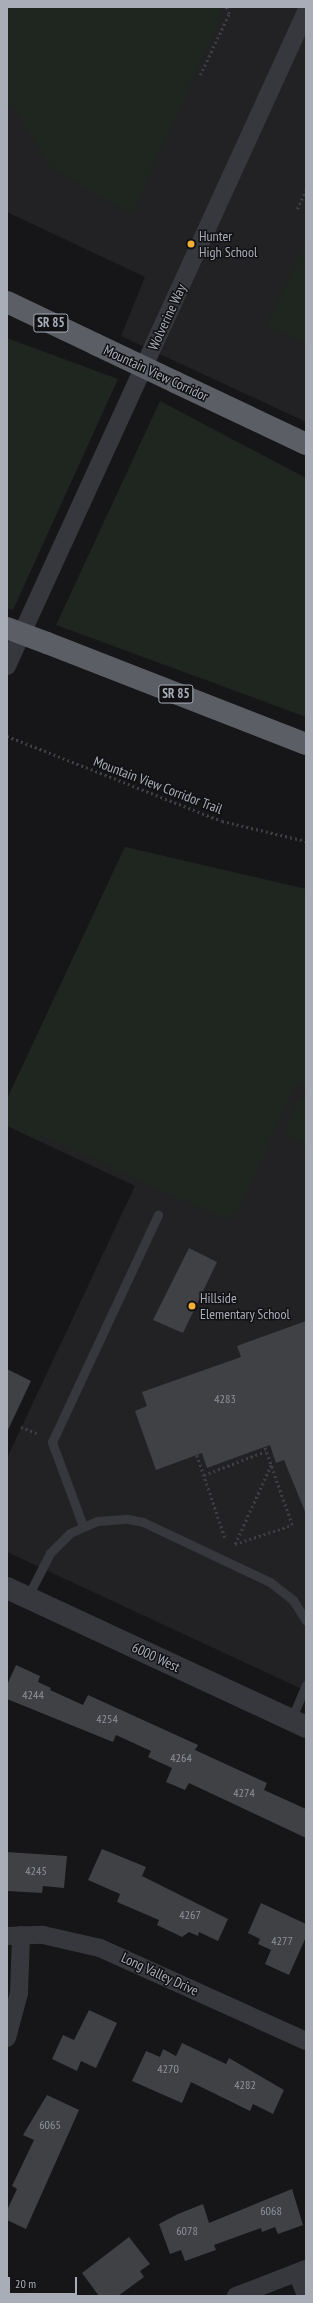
<!DOCTYPE html>
<html>
<head>
<meta charset="utf-8">
<style>
	body { margin:0 }
	#map { position:relative; width:313px; height:2303px; overflow:hidden; background:#161618; font-family:"PT Sans Narrow",sans-serif }
	div>[style] { position:absolute }
	.built>* { inset:0; background:#222225 }
	.green>* { inset:0; background:#1e261f }
	.building>* { inset:0; background:#404145 }
	.path>* { height:2.5px; margin-top:-1.25px; transform-origin:0; background:repeating-linear-gradient(90deg,#3d3f44 0 2px,transparent 0 5px) }
	.service>* { height:9px; margin:-4.5px; padding:0 4.5px; transform-origin:4.5px; border-radius:4.5px; background:#37383d }
	.minor>* { height:18px; margin:-9px; padding:0 9px; transform-origin:9px; border-radius:9px; background:#37383d }
	.tertiary>* { height:22px; margin:-11px; padding:0 11px; transform-origin:11px; border-radius:11px; background:#37383d }
	.trunk>* { height:22px; margin:-11px; padding:0 11px; transform-origin:11px; border-radius:11px; background:#5b5e65 }
	.trunk-bridge>* { height:22px; margin:-11px; padding:0 11px; transform-origin:11px; border-radius:11px; background:#5b5e65 }
	.dots>* { width:11px; height:11px; translate:-50% -50%; box-sizing:border-box; border:2px solid #111113; border-radius:50% }
	span { translate:-50% -50%; white-space:nowrap; text-align:center; line-height:1.15; -webkit-text-stroke:3px #111113; paint-order:stroke }
	.number-label { font-size:12px; color:#8e929b }
	.number-label span { -webkit-text-stroke-width:0 }
	.shield-label span { padding:1px 3px; background:#111113; border:1px solid; border-radius:3px; -webkit-text-stroke-width:0 }
	.shield-label { font-size:13px; color:#a8adb8; font-weight:700 }
	.poi-label { font-size:14px; color:#a8adb8 }
	.left { translate:0 -50%; text-align:left }
	.street-label { font-size:14px; color:#a8adb8 }
	.frame { position:absolute; inset:0; border:8px solid #a8adb8; pointer-events:none }
	.scale { position:absolute; left:8px; top:2277px; width:69px; height:18px; box-sizing:border-box; border:2px solid #a8adb8; border-top:0; padding-left:5px; font-size:12px; line-height:14px; white-space:nowrap; color:#a8adb8; -webkit-text-stroke:3px #111113; paint-order:stroke }
</style>
</head>
<body>
<div id="map">
	<div class="built">
		<div style="clip-path:polygon(7px 7px,306px 7px,306px 422px,121px 336px,145px 277px,7px 212px)"></div>
		<div style="clip-path:polygon(125px 847px,306px 889px,306px 1691px,7px 1552px,7px 1458px,135px 1186px,7px 1126px,7px 1099px)"></div>
	</div>
	<div class="green">
		<div style="clip-path:polygon(7px 7px,221px 7px,223px 13px,132px 215px,52px 169px,7px 98px)"></div>
		<div style="clip-path:polygon(306px 241px,306px 344px,266px 325px)"></div>
		<div style="clip-path:polygon(7px 338px,118px 379px,13px 610px,7px 608px)"></div>
		<div style="clip-path:polygon(160px 401px,306px 478px,306px 717px,56px 625px)"></div>
		<div style="clip-path:polygon(125px 847px,306px 889px,306px 1086px,297px 1082px,236px 1216px,229px 1213px,226px 1220px,42px 1136px,39px 1141px,7px 1125px,7px 1099px)"></div>
		<div style="clip-path:polygon(306px 1098px,306px 1145px,287px 1136px,287px 1122px,299px 1099px)"></div>
	</div>
	<div class="building">
		<div style="clip-path:polygon(189px 1248px,217px 1262px,183px 1333px,153px 1320px)"></div>
		<div style="clip-path:polygon(306px 1321px,306px 1514px,284px 1460px,276px 1463px,270px 1445px,207px 1468px,202px 1453px,156px 1470px,135px 1411px,147px 1406px,142px 1392px,241px 1357px,237px 1346px)"></div>
		<div style="clip-path:polygon(7px 1369px,31px 1381px,7px 1432px)"></div>
		<div style="clip-path:polygon(16px 1665px,40px 1676px,38px 1682px,51px 1688px,50px 1690px,83px 1705px,88px 1695px,198px 1745px,195px 1750px,267px 1783px,264px 1790px,306px 1809px,306px 1838px,189px 1783px,185px 1790px,166px 1782px,172px 1768px,148px 1757px,151px 1751px,116px 1735px,113px 1742px,7px 1699px,7px 1685px)"></div>
		<div style="clip-path:polygon(102px 1849px,146px 1867px,142px 1876px,228px 1919px,218px 1941px,199px 1932px,198px 1936px,189px 1932px,182px 1937px,157px 1925px,159px 1920px,117px 1902px,120px 1894px,88px 1880px)"></div>
		<div style="clip-path:polygon(7px 1852px,67px 1856px,64px 1888px,43px 1886px,42px 1893px,7px 1891px)"></div>
		<div style="clip-path:polygon(261px 1903px,306px 1924px,306px 1937px,289px 1975px,265px 1964px,271px 1950px,258px 1944px,260px 1939px,248px 1933px)"></div>
		<div style="clip-path:polygon(89px 2010px,117px 2023px,96px 2068px,81px 2061px,77px 2071px,52px 2059px,63px 2035px,74px 2040px)"></div>
		<div style="clip-path:polygon(182px 2043px,226px 2064px,229px 2058px,284px 2090px,273px 2114px,253px 2104px,250px 2111px,191px 2082px,182px 2103px,132px 2081px,146px 2051px,160px 2057px,163px 2049px,176px 2056px)"></div>
		<div style="clip-path:polygon(47px 2095px,79px 2110px,26px 2229px,7px 2220px,7px 2210px,17px 2189px,12px 2186px,34px 2140px,23px 2135px)"></div>
		<div style="clip-path:polygon(292px 2189px,303px 2225px,278px 2234px,275px 2227px,262px 2232px,261px 2228px,214px 2245px,216px 2250px,185px 2261px,181px 2250px,170px 2254px,159px 2224px,178px 2214px,203px 2204px,209px 2223px)"></div>
		<div style="clip-path:polygon(129px 2237px,150px 2264px,140px 2271px,144px 2277px,118px 2296px,99px 2296px,82px 2273px)"></div>
	</div>
	<div class="path">
		<div style="left:200px;top:75px;width:68px;rotate:-64.6deg"></div>
		<div style="left:229px;top:14px;width:8px;rotate:-113deg"></div>
		<div style="left:297px;top:209px;width:21px;rotate:-65deg"></div>
		<div style="left:7px;top:736px;width:231px;rotate:21.6deg"></div>
		<div style="left:222px;top:821px;width:86px;rotate:13.4deg"></div>
		<div style="left:21px;top:1427px;width:18px;rotate:22deg"></div>
		<div style="left:197px;top:1455px;width:90px;rotate:71.2deg"></div>
		<div style="left:204px;top:1475px;width:66px;rotate:-21.2deg"></div>
		<div style="left:235px;top:1544px;width:60px;rotate:-18.4deg"></div>
		<div style="left:292px;top:1525px;width:96px;rotate:-109.4deg"></div>
		<div style="left:235px;top:1544px;width:87px;rotate:-65.5deg"></div>
	</div>
	<div class="service">
		<div style="left:83px;top:1526px;width:90px;rotate:-110.3deg"></div>
		<div style="left:52px;top:1442px;width:251px;rotate:-65deg"></div>
		<div style="left:27px;top:1598px;width:51px;rotate:-62.9deg"></div>
		<div style="left:50px;top:1553px;width:28px;rotate:-45deg"></div>
		<div style="left:70px;top:1533px;width:30px;rotate:-24deg"></div>
		<div style="left:97px;top:1521px;width:31px;rotate:-4deg"></div>
		<div style="left:128px;top:1519px;width:15px;rotate:11deg"></div>
		<div style="left:143px;top:1522px;width:140px;rotate:25.3deg"></div>
		<div style="left:270px;top:1582px;width:29px;rotate:38deg"></div>
		<div style="left:293px;top:1600px;width:25px;rotate:58deg"></div>
		<div style="left:291px;top:1720px;width:38px;rotate:-67deg"></div>
	</div>
	<div class="minor">
		<div style="left:7px;top:666px;width:719px;rotate:-65.43deg"></div>
		<div style="left:7px;top:1936px;width:36px;rotate:-2deg"></div>
		<div style="left:43px;top:1935px;width:58px;rotate:12.8deg"></div>
		<div style="left:100px;top:1948px;width:226px;rotate:24.3deg"></div>
		<div style="left:7px;top:2038px;width:47px;rotate:-75.1deg"></div>
		<div style="left:19px;top:1993px;width:58px;rotate:-88deg"></div>
		<div style="left:297px;top:2273px;width:24px;rotate:68deg"></div>
		<div style="left:236px;top:2296px;width:75px;rotate:-21.1deg"></div>
	</div>
	<div class="tertiary">
		<div style="left:7px;top:1588px;width:330px;rotate:24.9deg"></div>
	</div>
	<div class="trunk">
		<div style="left:7px;top:302px;width:98px;rotate:25.5deg"></div>
		<div style="left:175px;top:382px;width:145px;rotate:25.3deg"></div>
		<div style="left:47px;top:643px;width:278px;rotate:21.3deg"></div>
	</div>
	<div class="trunk-bridge">
		<div style="left:95px;top:344px;width:89px;rotate:25.4deg"></div>
		<div style="left:7px;top:628px;width:43px;rotate:20.6deg"></div>
	</div>
	<div class="dots">
		<div style="left:191px;top:244px;background:#f2b134"></div>
		<div style="left:192px;top:1306px;background:#f2b134"></div>
	</div>
	<div class="number-label">
		<span style="left:225px;top:1399px">4283</span>
		<span style="left:33px;top:1695px">4244</span>
		<span style="left:107px;top:1719px">4254</span>
		<span style="left:181px;top:1758px">4264</span>
		<span style="left:244px;top:1793px">4274</span>
		<span style="left:36px;top:1871px">4245</span>
		<span style="left:190px;top:1915px">4267</span>
		<span style="left:282px;top:1941px">4277</span>
		<span style="left:168px;top:2069px">4270</span>
		<span style="left:245px;top:2085px">4282</span>
		<span style="left:50px;top:2125px">6065</span>
		<span style="left:271px;top:2211px">6068</span>
		<span style="left:187px;top:2231px">6078</span>
	</div>
	<div class="shield-label">
		<span style="left:51px;top:323px">SR 85</span>
		<span style="left:176px;top:694px">SR 85</span>
	</div>
	<div class="poi-label">
		<span class="left" style="left:199px;top:244px">Hunter<br>High School</span>
		<span class="left" style="left:200px;top:1306px">Hillside<br>Elementary School</span>
	</div>
	<div class="street-label">
		<span style="left:167px;top:317px;rotate:-65deg">Wolverine Way</span>
		<span style="left:156px;top:373px;rotate:25deg">Mountain View Corridor</span>
		<span style="left:158px;top:785px;rotate:21deg">Mountain View Corridor Trail</span>
		<span style="left:156px;top:1657px;rotate:25deg">6000 West</span>
		<span style="left:160px;top:1974px;rotate:25deg">Long Valley Drive</span>
	</div>
	<div class="frame"></div>
	<div class="scale">20 m</div>
</div>
</body>
</html>
